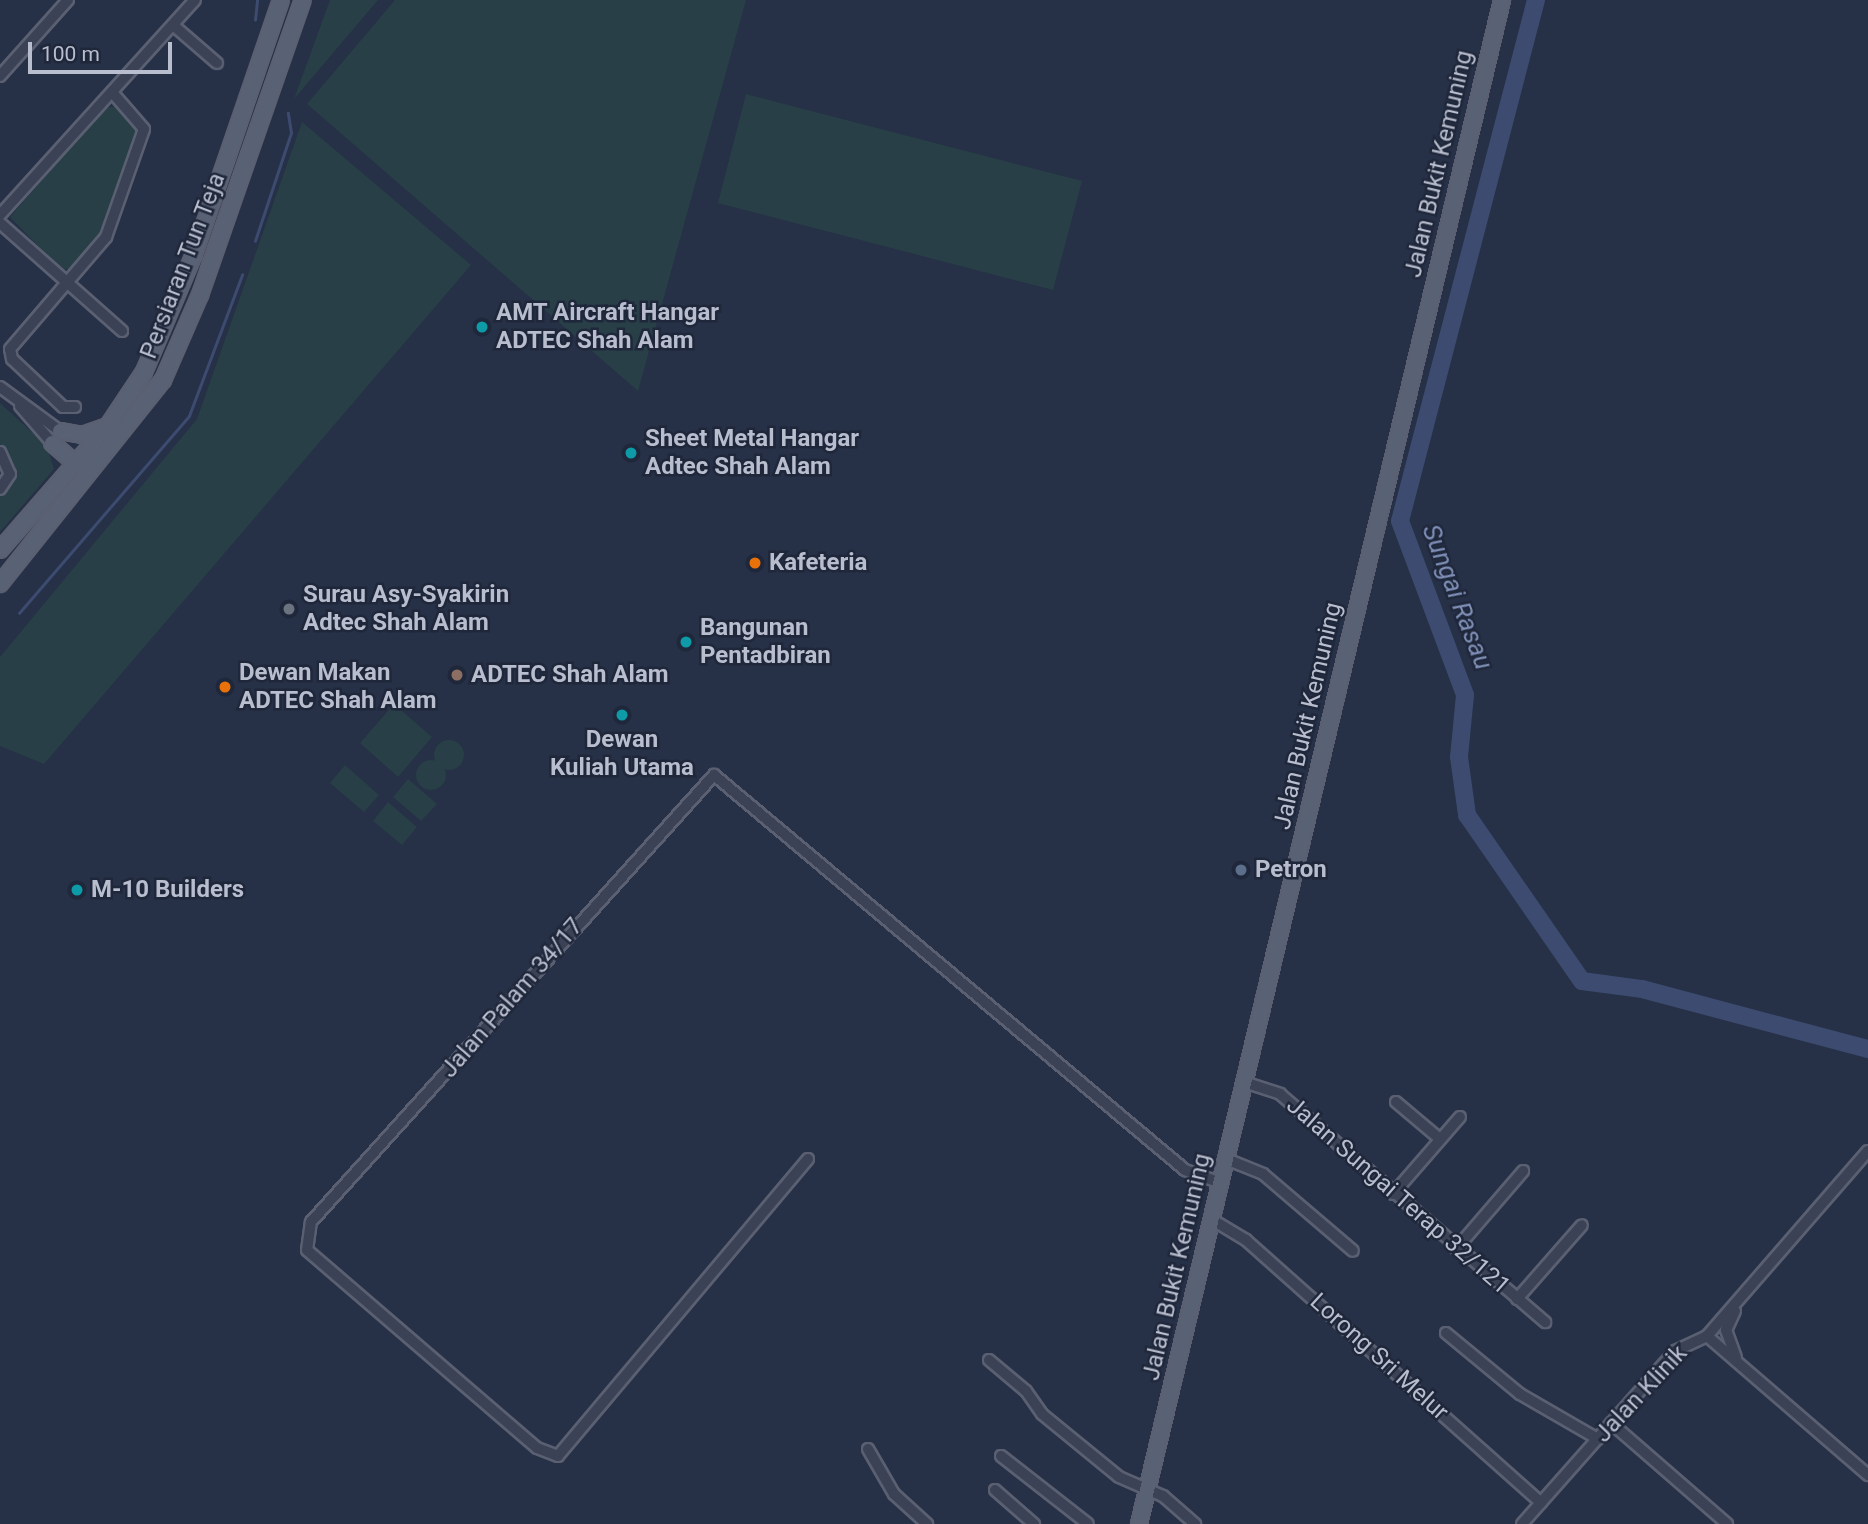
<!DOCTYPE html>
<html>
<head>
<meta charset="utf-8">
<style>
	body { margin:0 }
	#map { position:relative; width:1868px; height:1524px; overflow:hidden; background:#263046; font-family:Roboto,sans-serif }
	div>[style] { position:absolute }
	.green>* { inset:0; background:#283f47 }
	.round { border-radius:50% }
	.stream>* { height:2.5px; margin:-1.25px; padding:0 1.25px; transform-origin:1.25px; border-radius:1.25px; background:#3c4b6f }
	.river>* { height:18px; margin:-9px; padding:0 9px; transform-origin:9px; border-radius:9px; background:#3c4b6f }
	.roads { filter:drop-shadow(2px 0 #5a6072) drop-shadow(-2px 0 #5a6072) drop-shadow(0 2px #5a6072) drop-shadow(0 -2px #5a6072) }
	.minor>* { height:10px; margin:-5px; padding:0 5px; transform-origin:5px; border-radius:5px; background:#3b4255 }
	.major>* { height:14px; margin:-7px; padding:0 7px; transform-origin:7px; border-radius:7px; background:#596175 }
	.dots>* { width:19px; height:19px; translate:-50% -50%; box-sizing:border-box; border:4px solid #1f273b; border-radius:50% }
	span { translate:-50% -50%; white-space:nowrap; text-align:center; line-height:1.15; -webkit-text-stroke:5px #1f273b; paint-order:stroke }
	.street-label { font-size:24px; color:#b9bece }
	.poi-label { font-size:24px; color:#b9bece; font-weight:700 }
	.left { translate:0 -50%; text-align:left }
	.water-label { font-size:26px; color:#7f8fb6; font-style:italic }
	.scale { position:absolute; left:28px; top:42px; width:144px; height:32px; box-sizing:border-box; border:4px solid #b9bece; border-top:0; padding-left:9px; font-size:21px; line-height:24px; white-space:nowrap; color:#b9bece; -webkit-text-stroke:5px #1f273b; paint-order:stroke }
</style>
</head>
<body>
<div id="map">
	<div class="green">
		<div style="clip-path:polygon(330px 0,378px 0,294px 99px)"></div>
		<div style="clip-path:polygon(395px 0,746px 0,638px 391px,307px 104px)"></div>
		<div style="clip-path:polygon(746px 94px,1082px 181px,1053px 290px,718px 203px)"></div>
		<div style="clip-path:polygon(116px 106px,134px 121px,138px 139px,102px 233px,69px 269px,60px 269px,10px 217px,105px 108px)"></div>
		<div style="clip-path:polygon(302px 122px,471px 265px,44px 764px,0 746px,0 657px,197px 419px)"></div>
		<div style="clip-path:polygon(0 403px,47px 446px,54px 469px,0 532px,0 495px,15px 473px,0 444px)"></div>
		<div style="clip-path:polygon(394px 704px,432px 737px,398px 777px,360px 743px)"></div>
		<div class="round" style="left:434px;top:740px;width:30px;height:30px"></div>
		<div class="round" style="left:416px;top:760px;width:30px;height:30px"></div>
		<div style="clip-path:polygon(345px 765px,379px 795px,364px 812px,330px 783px)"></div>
		<div style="clip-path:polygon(408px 779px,437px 804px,421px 821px,393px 797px)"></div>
		<div style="clip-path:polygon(388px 802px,417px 827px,402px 845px,373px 821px)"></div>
	</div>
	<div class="stream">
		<div style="left:255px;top:20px;width:20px;rotate:-84deg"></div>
		<div style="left:255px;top:241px;width:114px;rotate:-71.6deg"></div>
		<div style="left:291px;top:133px;width:20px;rotate:-99deg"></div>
		<div style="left:19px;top:613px;width:260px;rotate:-49.2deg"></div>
		<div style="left:189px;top:416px;width:151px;rotate:-69.4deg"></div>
	</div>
	<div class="river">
		<div style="left:1536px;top:0;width:538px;rotate:104.63deg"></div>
		<div style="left:1400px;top:521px;width:186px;rotate:69.5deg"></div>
		<div style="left:1465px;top:695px;width:62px;rotate:95.5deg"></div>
		<div style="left:1459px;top:757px;width:59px;rotate:82.1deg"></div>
		<div style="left:1467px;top:815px;width:202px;rotate:55.3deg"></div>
		<div style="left:1582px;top:981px;width:61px;rotate:7.6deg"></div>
		<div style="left:1642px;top:989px;width:234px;rotate:14.9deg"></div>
	</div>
	<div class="roads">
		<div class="minor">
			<div style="left:173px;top:25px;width:58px;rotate:40.8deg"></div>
			<div style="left:0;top:76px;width:102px;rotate:-48.2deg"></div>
			<div style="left:0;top:215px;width:290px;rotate:-47.8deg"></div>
			<div style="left:0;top:223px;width:163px;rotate:41.5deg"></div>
			<div style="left:0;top:387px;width:74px;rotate:36.3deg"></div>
			<div style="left:20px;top:406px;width:49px;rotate:49.1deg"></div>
			<div style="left:75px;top:407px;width:12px;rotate:180deg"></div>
			<div style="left:63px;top:407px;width:70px;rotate:-136.7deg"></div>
			<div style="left:12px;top:359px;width:10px;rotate:-101deg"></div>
			<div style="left:10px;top:349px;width:148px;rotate:-49.4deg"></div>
			<div style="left:106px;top:237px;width:114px;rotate:-70.6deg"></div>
			<div style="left:144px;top:129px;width:49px;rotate:-130.9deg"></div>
			<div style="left:0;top:452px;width:24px;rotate:66deg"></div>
			<div style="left:10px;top:474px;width:18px;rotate:124deg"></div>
			<div style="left:1244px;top:1082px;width:38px;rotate:18deg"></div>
			<div style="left:1280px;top:1094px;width:350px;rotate:40.7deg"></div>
			<div style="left:1396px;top:1102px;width:57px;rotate:40.1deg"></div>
			<div style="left:808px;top:1159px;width:388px;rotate:130.1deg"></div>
			<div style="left:558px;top:1456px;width:22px;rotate:-159deg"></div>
			<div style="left:537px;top:1448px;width:303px;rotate:-139.3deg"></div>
			<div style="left:307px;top:1250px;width:28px;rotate:-82deg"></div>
			<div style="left:311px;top:1222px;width:602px;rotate:-47.96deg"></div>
			<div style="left:714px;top:775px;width:615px;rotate:39.98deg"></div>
			<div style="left:1185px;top:1170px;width:37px;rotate:20deg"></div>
			<div style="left:1226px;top:1159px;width:40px;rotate:22deg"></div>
			<div style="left:1263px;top:1174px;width:118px;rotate:40.5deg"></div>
			<div style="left:1393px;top:1194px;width:102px;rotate:-49deg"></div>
			<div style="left:1211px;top:1219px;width:41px;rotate:31deg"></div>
			<div style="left:1246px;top:1240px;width:395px;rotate:41.7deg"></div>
			<div style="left:1456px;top:1249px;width:103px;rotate:-49.3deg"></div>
			<div style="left:1517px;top:1299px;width:98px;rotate:-48.7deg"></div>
			<div style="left:1735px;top:1311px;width:21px;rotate:115deg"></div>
			<div style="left:1726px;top:1330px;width:29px;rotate:70deg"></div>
			<div style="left:1446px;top:1333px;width:96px;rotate:39.5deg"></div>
			<div style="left:1520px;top:1394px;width:90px;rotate:30deg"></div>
			<div style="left:1707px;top:1336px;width:245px;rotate:-49deg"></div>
			<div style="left:1707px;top:1336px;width:213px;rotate:40.8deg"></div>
			<div style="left:989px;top:1360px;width:48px;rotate:40deg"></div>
			<div style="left:1026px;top:1391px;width:28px;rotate:55deg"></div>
			<div style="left:1042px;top:1414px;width:99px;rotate:39.3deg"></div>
			<div style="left:1119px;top:1477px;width:48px;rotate:23.4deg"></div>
			<div style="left:1163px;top:1496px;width:43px;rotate:41.2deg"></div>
			<div style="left:1611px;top:1423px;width:154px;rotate:41deg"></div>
			<div style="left:868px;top:1449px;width:52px;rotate:60deg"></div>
			<div style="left:894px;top:1494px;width:45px;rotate:42.3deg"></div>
			<div style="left:1001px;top:1456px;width:110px;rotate:38deg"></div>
			<div style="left:995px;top:1490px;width:52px;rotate:41.1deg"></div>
			<div style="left:1522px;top:1524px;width:231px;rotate:-48.5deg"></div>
			<div style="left:1675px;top:1351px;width:35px;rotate:-25deg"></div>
		</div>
		<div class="major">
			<div style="left:60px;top:431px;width:22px;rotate:10deg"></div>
			<div style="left:82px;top:435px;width:24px;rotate:-19deg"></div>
			<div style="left:52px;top:443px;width:30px;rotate:41deg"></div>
			<div style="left:75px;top:463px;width:10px;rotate:-6deg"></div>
			<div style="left:0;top:550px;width:164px;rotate:-48.9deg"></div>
			<div style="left:108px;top:426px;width:65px;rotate:-56.3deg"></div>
			<div style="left:144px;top:372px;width:128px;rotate:-67deg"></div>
			<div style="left:194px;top:254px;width:268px;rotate:-71.1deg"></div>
			<div style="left:0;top:584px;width:261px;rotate:-51.4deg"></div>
			<div style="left:163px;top:380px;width:93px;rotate:-66.5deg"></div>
			<div style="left:200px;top:295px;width:312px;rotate:-70.8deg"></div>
			<div style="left:1139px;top:1524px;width:1567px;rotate:-76.6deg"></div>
		</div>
	</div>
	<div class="dots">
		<div style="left:482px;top:327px;background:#0f9aa8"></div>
		<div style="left:631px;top:453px;background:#0f9aa8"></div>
		<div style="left:755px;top:563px;background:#e8710a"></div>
		<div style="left:289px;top:609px;background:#6b7280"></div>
		<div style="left:686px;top:642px;background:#0f9aa8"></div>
		<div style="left:457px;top:675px;background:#8d6e63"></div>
		<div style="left:225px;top:687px;background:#e8710a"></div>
		<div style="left:622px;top:715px;background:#0f9aa8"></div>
		<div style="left:1241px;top:870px;background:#5c6f8a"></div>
		<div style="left:77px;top:890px;background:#0f9aa8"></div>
	</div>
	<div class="street-label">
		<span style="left:1439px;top:164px;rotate:-77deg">Jalan Bukit Kemuning</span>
		<span style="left:183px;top:266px;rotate:-69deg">Persiaran Tun Teja</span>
		<span style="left:1308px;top:716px;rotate:-77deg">Jalan Bukit Kemuning</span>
		<span style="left:512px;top:998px;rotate:-49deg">Jalan Palam 34/17</span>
		<span style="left:1398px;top:1196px;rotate:41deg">Jalan Sungai Terap 32/121</span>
		<span style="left:1177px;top:1267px;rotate:-77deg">Jalan Bukit Kemuning</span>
		<span style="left:1379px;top:1357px;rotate:42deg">Lorong Sri Melur</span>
		<span style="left:1641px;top:1394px;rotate:-47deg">Jalan Klinik</span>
	</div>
	<div class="poi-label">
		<span class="left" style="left:496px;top:327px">AMT Aircraft Hangar<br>ADTEC Shah Alam</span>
		<span class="left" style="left:645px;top:453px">Sheet Metal Hangar<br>Adtec Shah Alam</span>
		<span class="left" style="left:769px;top:563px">Kafeteria</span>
		<span class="left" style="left:303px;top:609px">Surau Asy-Syakirin<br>Adtec Shah Alam</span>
		<span class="left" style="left:700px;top:642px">Bangunan<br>Pentadbiran</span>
		<span class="left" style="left:239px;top:687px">Dewan Makan<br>ADTEC Shah Alam</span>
		<span class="left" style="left:471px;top:675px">ADTEC Shah Alam</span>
		<span style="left:622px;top:754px">Dewan<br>Kuliah Utama</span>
		<span class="left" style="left:1255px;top:870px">Petron</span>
		<span class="left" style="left:91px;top:890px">M-10 Builders</span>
	</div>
	<div class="water-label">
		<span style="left:1457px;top:597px;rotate:69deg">Sungai Rasau</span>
	</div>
	<div class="scale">100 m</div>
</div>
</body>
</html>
